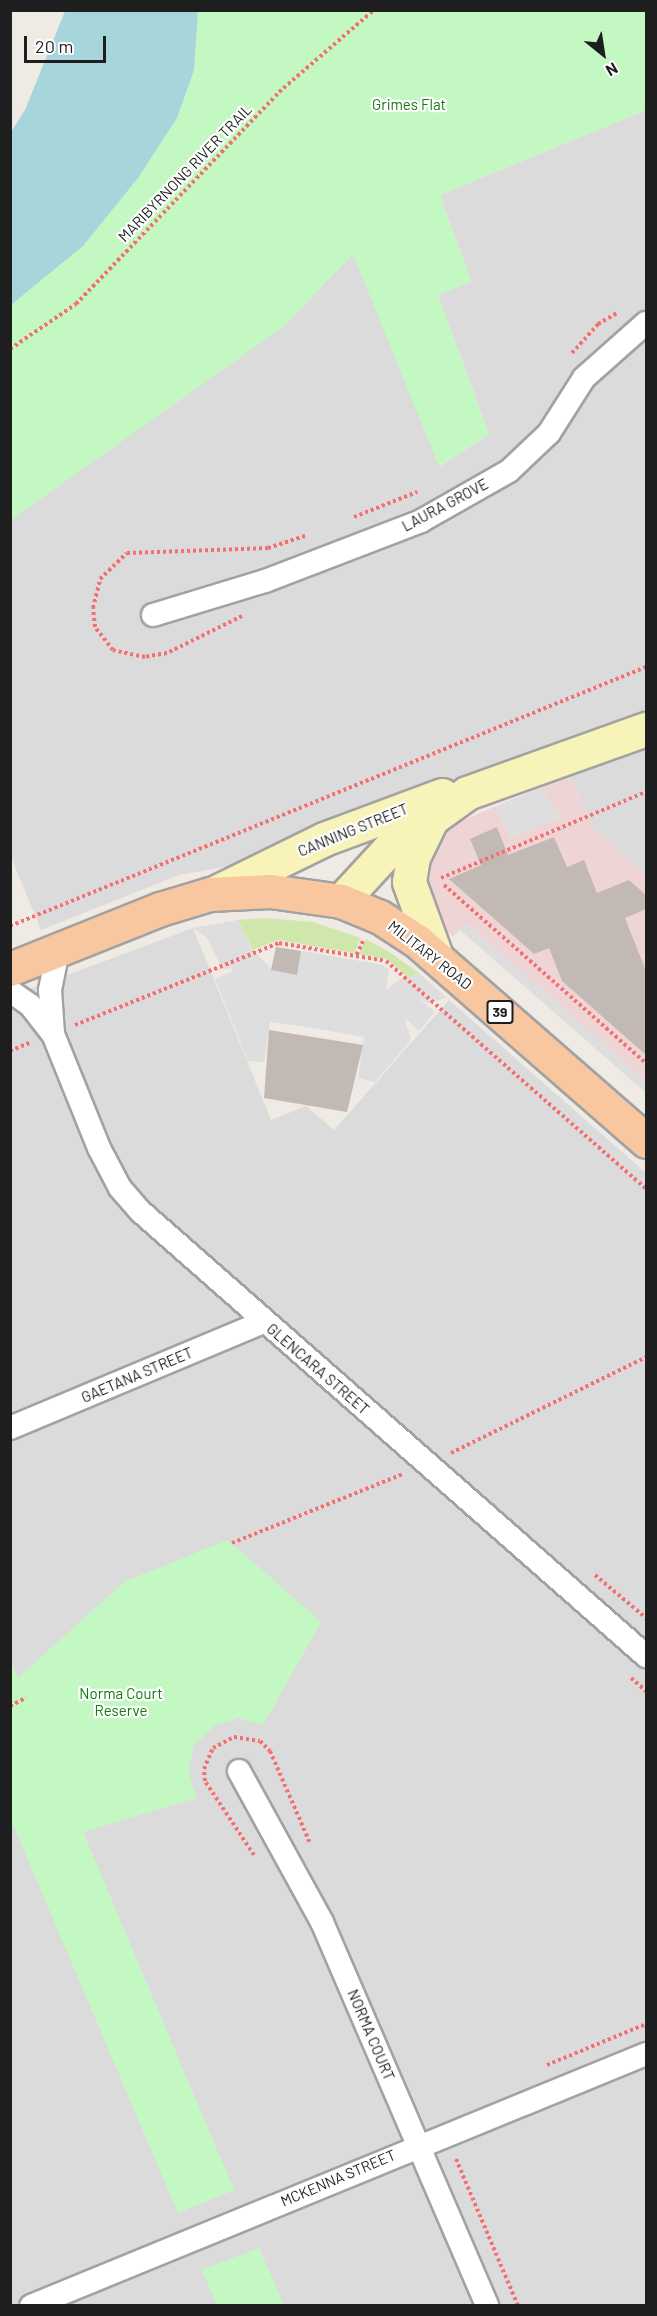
<!DOCTYPE html>
<html>
<head>
<meta charset="utf-8">
<style>
	body { margin:0 }
	#map { position:relative; width:657px; height:2316px; overflow:hidden; background:#efeae4; font-family:Barlow,sans-serif }
	div>[style] { position:absolute }
	.residential>* { inset:0; background:#dcdbdb }
	.commercial>* { inset:0; background:#efd4d6 }
	.grass>* { inset:0; background:#d0e7ab }
	.park>* { inset:0; background:#c4f8c2 }
	.parking>* { inset:0; background:#dedede }
	.water>* { inset:0; background:#a6d5db }
	.building>* { inset:0; background:#c3b9b4 }
	.path>* { height:4px; margin-top:-2px; transform-origin:0; background:repeating-linear-gradient(90deg,#f56f71 0 3px,transparent 0 6px) }
	.roads { filter:drop-shadow(2px 0 #a2a2a2) drop-shadow(-2px 0 #a2a2a2) drop-shadow(0 2px #a2a2a2) drop-shadow(0 -2px #a2a2a2) }
	.street>* { height:22px; margin:-11px; padding:0 11px; transform-origin:11px; border-radius:11px; background:#fff }
	.secondary>* { height:33px; margin:-16.5px; padding:0 16.5px; transform-origin:16.5px; border-radius:16.5px; background:#f7f3b9 }
	.primary>* { height:33px; margin:-16.5px; padding:0 16.5px; transform-origin:16.5px; border-radius:16.5px; background:#f9c79f }
	span { translate:-50% -50%; white-space:nowrap; text-align:center; line-height:1.15; -webkit-text-stroke:4.5px #fff; paint-order:stroke }
	.shield-label span { padding:2px 4px; background:#fff; border:2px solid; border-radius:4px; -webkit-text-stroke-width:0 }
	.shield-label { font-size:14px; color:#1e1e1e; font-weight:700 }
	.park-label { font-size:15px; color:#13790f }
	.street-label { font-size:15px; color:#1e1e1e }
	.frame { position:absolute; inset:0; border:12px solid #1e1e1e; pointer-events:none }
	.north { position:absolute; left:573px; top:24px; width:60px; height:60px; -webkit-text-stroke:4px #fff; paint-order:stroke; rotate:150deg; font-size:16px; font-weight:700; line-height:24px; text-align:center; color:#1e1e1e }
	.north::after { content:''; display:block; margin:auto; width:21px; height:27px; background:#1e1e1e; clip-path:polygon(50% 0,100% 100%,50% 72%,0 100%) }
	.scale { position:absolute; left:24px; top:36px; width:82px; height:27px; box-sizing:border-box; border:3px solid #1e1e1e; border-top:0; padding-left:8px; font-size:18px; line-height:21px; white-space:nowrap; color:#1e1e1e; -webkit-text-stroke:4px #fff; paint-order:stroke }
</style>
</head>
<body>
<div id="map">
	<div class="residential">
		<div style="clip-path:polygon(646px 110px,646px 875px,595px 830px,555px 746px,318px 831px,253px 862px,179px 875px,41px 930px,11px 857px,10px 520px,284px 326px,353px 253px,440px 466px,489px 434px,438px 295px,471px 281px,440px 195px)"></div>
		<div style="clip-path:polygon(193px 928px,271px 1120px,306px 1106px,334px 1130px,449px 1000px,646px 1173px,646px 2305px,11px 2306px,11px 996px)"></div>
	</div>
	<div class="commercial">
		<div style="clip-path:polygon(569px 776px,595px 830px,646px 875px,646px 1081px,466px 923px,453px 937px,438px 922px,420px 882px,437px 837px,457px 823px,496px 806px,510px 838px,562px 817px,540px 788px)"></div>
	</div>
	<div class="grass">
		<div style="clip-path:polygon(264px 918px,313px 922px,361px 938px,354px 953px,278px 940px,253px 950px,238px 920px)"></div>
		<div style="clip-path:polygon(366px 939px,391px 953px,420px 974px,408px 977px,387px 959px,359px 954px)"></div>
	</div>
	<div class="park">
		<div style="clip-path:polygon(198px 11px,646px 11px,646px 110px,440px 195px,471px 282px,438px 295px,489px 434px,439px 466px,353px 254px,284px 326px,11px 520px,11px 305px,83px 246px,138px 178px,177px 118px,194px 70px)"></div>
		<div style="clip-path:polygon(228px 1540px,321px 1622px,263px 1725px,239px 1718px,214px 1726px,194px 1745px,188px 1772px,197px 1798px,83px 1832px,234px 2190px,178px 2213px,11px 1820px,11px 1661px,18px 1678px,124px 1582px)"></div>
		<div style="clip-path:polygon(259px 2248px,284px 2305px,217px 2305px,202px 2270px)"></div>
	</div>
	<div class="parking">
		<div style="clip-path:polygon(540px 788px,562px 817px,510px 839px,496px 806px)"></div>
		<div style="clip-path:polygon(238px 920px,252px 949px,272px 970px,297px 975px,301px 951px,383px 965px,389px 970px,386px 990px,400px 979px,420px 974px,447px 998px,428px 1003px,419px 999px,435px 1012px,419px 1031px,404px 1017px,411px 1040px,375px 1082px,358px 1078px,364px 1037px,294px 1025px,270px 1022px,264px 1062px,248px 1061px,215px 979px,233px 971px,232px 967px,223px 970px,207px 938px,193px 928px)"></div>
		<div style="clip-path:polygon(466px 922px,646px 1081px,646px 1093px,459px 929px)"></div>
	</div>
	<div class="water">
		<div style="clip-path:polygon(65px 11px,198px 11px,194px 70px,177px 118px,138px 178px,83px 246px,11px 305px,11px 132px,25px 110px)"></div>
	</div>
	<div class="building">
		<div style="clip-path:polygon(497px 827px,508px 855px,554px 837px,567px 867px,584px 860px,597px 893px,629px 880px,646px 895px,646px 909px,625px 918px,646px 971px,646px 1055px,562px 981px,549px 948px,534px 954px,449px 879px,481px 865px,470px 839px)"></div>
		<div style="clip-path:polygon(276px 947px,301px 951px,297px 975px,271px 970px)"></div>
		<div style="clip-path:polygon(269px 1030px,363px 1045px,347px 1112px,264px 1098px)"></div>
	</div>
	<div class="path">
		<div style="left:10px;top:349px;width:80px;rotate:-34.3deg"></div>
		<div style="left:76px;top:304px;width:294px;rotate:-46.2deg"></div>
		<div style="left:279px;top:92px;width:125px;rotate:-40.8deg"></div>
		<div style="left:572px;top:353px;width:39px;rotate:-48deg"></div>
		<div style="left:598px;top:324px;width:22px;rotate:-30deg"></div>
		<div style="left:354px;top:517px;width:68px;rotate:-21.6deg"></div>
		<div style="left:242px;top:616px;width:84px;rotate:153.7deg"></div>
		<div style="left:167px;top:653px;width:22px;rotate:170deg"></div>
		<div style="left:145px;top:657px;width:33px;rotate:-168deg"></div>
		<div style="left:113px;top:650px;width:29px;rotate:-128deg"></div>
		<div style="left:95px;top:627px;width:19px;rotate:-96deg"></div>
		<div style="left:93px;top:608px;width:30px;rotate:-76deg"></div>
		<div style="left:100px;top:579px;width:37px;rotate:-44deg"></div>
		<div style="left:127px;top:553px;width:141px;rotate:-2deg"></div>
		<div style="left:268px;top:548px;width:39px;rotate:-18deg"></div>
		<div style="left:441px;top:878px;width:222px;rotate:-22.8deg"></div>
		<div style="left:444px;top:885px;width:269px;rotate:41.4deg"></div>
		<div style="left:10px;top:926px;width:687px;rotate:-22.16deg"></div>
		<div style="left:363px;top:941px;width:17px;rotate:115deg"></div>
		<div style="left:356px;top:956px;width:30px;rotate:9deg"></div>
		<div style="left:386px;top:961px;width:346px;rotate:41.2deg"></div>
		<div style="left:75px;top:1025px;width:220px;rotate:-21.9deg"></div>
		<div style="left:279px;top:943px;width:78px;rotate:9.6deg"></div>
		<div style="left:10px;top:1051px;width:21px;rotate:-23deg"></div>
		<div style="left:451px;top:1453px;width:217px;rotate:-26.2deg"></div>
		<div style="left:232px;top:1543px;width:184px;rotate:-22deg"></div>
		<div style="left:595px;top:1575px;width:67px;rotate:40.1deg"></div>
		<div style="left:631px;top:1678px;width:20px;rotate:41deg"></div>
		<div style="left:10px;top:1706px;width:18px;rotate:-27deg"></div>
		<div style="left:254px;top:1855px;width:89px;rotate:-123.5deg"></div>
		<div style="left:205px;top:1781px;width:12px;rotate:-95deg"></div>
		<div style="left:204px;top:1769px;width:23px;rotate:-67deg"></div>
		<div style="left:213px;top:1748px;width:24px;rotate:-28deg"></div>
		<div style="left:234px;top:1737px;width:26px;rotate:9deg"></div>
		<div style="left:260px;top:1741px;width:14px;rotate:45deg"></div>
		<div style="left:270px;top:1751px;width:100px;rotate:66.5deg"></div>
		<div style="left:547px;top:2065px;width:107px;rotate:-22.5deg"></div>
		<div style="left:456px;top:2159px;width:160px;rotate:67.1deg"></div>
	</div>
	<div class="roads">
		<div class="street">
			<div style="left:153px;top:615px;width:117px;rotate:-16.9deg"></div>
			<div style="left:265px;top:581px;width:167px;rotate:-21deg"></div>
			<div style="left:421px;top:521px;width:101px;rotate:-29.6deg"></div>
			<div style="left:509px;top:471px;width:55px;rotate:-43.5deg"></div>
			<div style="left:549px;top:433px;width:65px;rotate:-57.5deg"></div>
			<div style="left:584px;top:378px;width:83px;rotate:-41.6deg"></div>
			<div style="left:10px;top:991px;width:24px;rotate:35deg"></div>
			<div style="left:30px;top:1005px;width:37px;rotate:52deg"></div>
			<div style="left:53px;top:1034px;width:123px;rotate:68deg"></div>
			<div style="left:99px;top:1148px;width:45px;rotate:62.3deg"></div>
			<div style="left:120px;top:1188px;width:30px;rotate:49deg"></div>
			<div style="left:140px;top:1211px;width:674px;rotate:41.33deg"></div>
			<div style="left:53px;top:1034px;width:44px;rotate:-93.9deg"></div>
			<div style="left:50px;top:990px;width:41px;rotate:-78.7deg"></div>
			<div style="left:10px;top:1428px;width:275px;rotate:-22.7deg"></div>
			<div style="left:239px;top:1771px;width:172px;rotate:61.2deg"></div>
			<div style="left:322px;top:1922px;width:418px;rotate:66.7deg"></div>
			<div style="left:31px;top:2306px;width:665px;rotate:-22.28deg"></div>
		</div>
		<div class="secondary">
			<div style="left:432px;top:818px;width:43px;rotate:116deg"></div>
			<div style="left:413px;top:857px;width:25px;rotate:99deg"></div>
			<div style="left:409px;top:882px;width:79px;rotate:70deg"></div>
			<div style="left:214px;top:893px;width:123px;rotate:-26.1deg"></div>
			<div style="left:324px;top:839px;width:126px;rotate:-20.4deg"></div>
			<div style="left:341px;top:901px;width:69px;rotate:-47.3deg"></div>
			<div style="left:388px;top:850px;width:97px;rotate:-35.8deg"></div>
			<div style="left:467px;top:793px;width:190px;rotate:-19.7deg"></div>
		</div>
		<div class="primary">
			<div style="left:10px;top:969px;width:162px;rotate:-21.8deg"></div>
			<div style="left:160px;top:909px;width:52px;rotate:-16.7deg"></div>
			<div style="left:210px;top:894px;width:60px;rotate:-2.9deg"></div>
			<div style="left:270px;top:891px;width:72px;rotate:8deg"></div>
			<div style="left:341px;top:901px;width:42px;rotate:22.3deg"></div>
			<div style="left:380px;top:917px;width:44px;rotate:33deg"></div>
			<div style="left:417px;top:941px;width:304px;rotate:41.1deg"></div>
		</div>
	</div>
	<div class="shield-label">
		<span style="left:500px;top:1012px">39</span>
	</div>
	<div class="park-label">
		<span style="left:409px;top:105px">Grimes Flat</span>
		<span style="left:121px;top:1702px">Norma Court<br>Reserve</span>
	</div>
	<div class="street-label">
		<span style="left:185px;top:173px;rotate:-46deg">MARIBYRNONG RIVER TRAIL</span>
		<span style="left:445px;top:505px;rotate:-28deg">LAURA GROVE</span>
		<span style="left:353px;top:830px;rotate:-22deg">CANNING STREET</span>
		<span style="left:430px;top:955px;rotate:38deg">MILITARY ROAD</span>
		<span style="left:318px;top:1369px;rotate:41deg">GLENCARA STREET</span>
		<span style="left:137px;top:1375px;rotate:-23deg">GAETANA STREET</span>
		<span style="left:371px;top:2035px;rotate:67deg">NORMA COURT</span>
		<span style="left:338px;top:2178px;rotate:-23deg">MCKENNA STREET</span>
	</div>
	<div class="frame"></div>
	<div class="north">N</div>
	<div class="scale">20 m</div>
</div>
</body>
</html>
